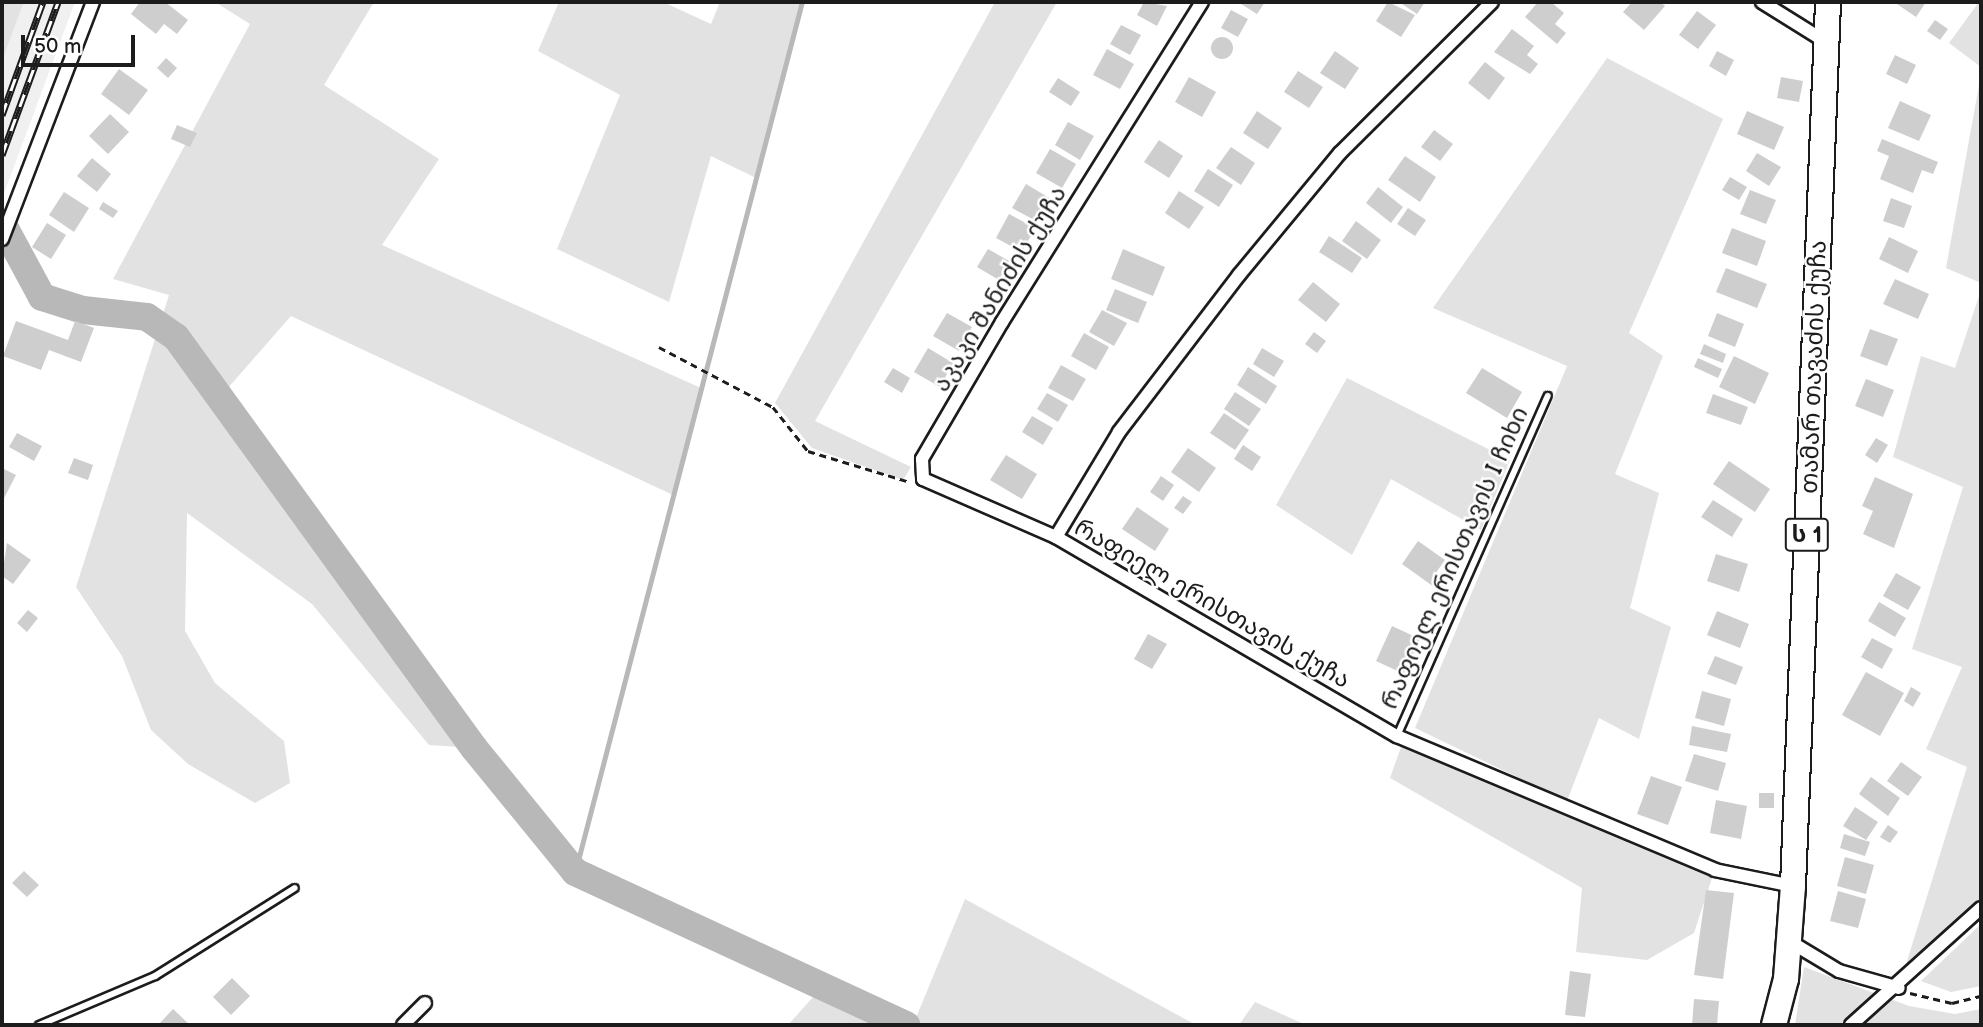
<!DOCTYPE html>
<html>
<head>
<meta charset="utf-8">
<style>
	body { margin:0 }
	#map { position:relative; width:1983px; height:1027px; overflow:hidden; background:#fff; font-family:"Balsamiq Sans","Noto Sans Georgian",sans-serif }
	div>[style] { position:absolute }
	.built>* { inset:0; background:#f0f0f0 }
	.green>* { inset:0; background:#e2e2e2 }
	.stream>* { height:4.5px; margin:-2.25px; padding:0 2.25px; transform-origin:2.25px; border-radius:2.25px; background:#b8b8b8 }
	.river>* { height:28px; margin:-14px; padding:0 14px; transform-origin:14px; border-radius:14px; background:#b8b8b8 }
	.building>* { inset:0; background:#cecece }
	.round { border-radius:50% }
	.path>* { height:2.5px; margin-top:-1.25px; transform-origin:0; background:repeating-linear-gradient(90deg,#1c1c1c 0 7px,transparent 0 12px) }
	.roads { filter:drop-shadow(2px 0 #1c1c1c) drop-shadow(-2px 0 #1c1c1c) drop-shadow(0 2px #1c1c1c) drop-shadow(0 -2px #1c1c1c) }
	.lane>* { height:6px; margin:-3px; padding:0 3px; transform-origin:3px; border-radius:3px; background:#fff }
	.street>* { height:12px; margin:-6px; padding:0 6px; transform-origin:6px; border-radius:6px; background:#fff }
	.highway>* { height:24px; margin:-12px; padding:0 12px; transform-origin:12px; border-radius:12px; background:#fff }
	.rail>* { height:7px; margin-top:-3.5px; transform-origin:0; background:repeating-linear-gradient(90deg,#fff 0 13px,#1c1c1c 0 26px); box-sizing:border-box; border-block:2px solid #1c1c1c }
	span { translate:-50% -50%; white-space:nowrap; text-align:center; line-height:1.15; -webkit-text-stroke:5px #fff; paint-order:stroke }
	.shield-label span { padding:2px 5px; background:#fff; border:2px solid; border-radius:5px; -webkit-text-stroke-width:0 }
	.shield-label { font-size:23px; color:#1c1c1c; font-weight:700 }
	.street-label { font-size:24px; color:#1c1c1c }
	.frame { position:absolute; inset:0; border:4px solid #1c1c1c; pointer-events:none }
	.scale { position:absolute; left:21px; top:35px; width:114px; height:32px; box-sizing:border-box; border:4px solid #1c1c1c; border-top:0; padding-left:9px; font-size:21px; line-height:24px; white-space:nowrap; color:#1c1c1c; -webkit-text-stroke:5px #fff; paint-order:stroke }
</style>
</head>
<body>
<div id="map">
	<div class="built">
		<div style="clip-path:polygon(24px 2px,75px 2px,2px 199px,2px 61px)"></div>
	</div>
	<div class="green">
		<div style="clip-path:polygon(2px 2px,24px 2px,2px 61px)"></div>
		<div style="clip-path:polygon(215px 2px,374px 2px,324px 85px,439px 159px,382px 245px,701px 388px,673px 495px,291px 316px,220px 397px,474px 748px,429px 745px,312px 604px,187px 513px,185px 631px,215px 683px,284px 741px,290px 783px,255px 803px,188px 764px,151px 730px,122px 656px,76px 587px,169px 295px,113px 279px,250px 24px)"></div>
		<div style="clip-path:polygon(559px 2px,663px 2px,711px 24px,720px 2px,802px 2px,756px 178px,711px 156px,669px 302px,557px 249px,620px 95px,538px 51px)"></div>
		<div style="clip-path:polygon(995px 2px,1057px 2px,815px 421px,911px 467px,903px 480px,812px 448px,775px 403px)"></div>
		<div style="clip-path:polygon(1979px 2px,1981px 2px,1981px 67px,1949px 43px)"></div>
		<div style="clip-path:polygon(1607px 58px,1723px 119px,1629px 333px,1663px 356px,1615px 474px,1659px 493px,1630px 608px,1671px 627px,1639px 739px,1599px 718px,1567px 801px,1415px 728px,1567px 366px,1433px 308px)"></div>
		<div style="clip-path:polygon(1981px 74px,1981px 283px,1946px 268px)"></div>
		<div style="clip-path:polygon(1981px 290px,1981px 898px,1903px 974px,1967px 767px,1926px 749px,1962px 667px,1912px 649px,1963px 487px,1893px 457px,1921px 356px,1955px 368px)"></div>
		<div style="clip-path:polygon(1347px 378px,1510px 460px,1481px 530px,1391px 479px,1352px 555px,1276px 505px)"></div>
		<div style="clip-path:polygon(1401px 747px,1712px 878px,1694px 933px,1647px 960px,1576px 952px,1582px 888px,1390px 778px)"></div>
		<div style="clip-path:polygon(965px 899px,1196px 1025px,913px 1025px)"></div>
		<div style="clip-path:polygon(1981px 924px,1981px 986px,1951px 992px,1921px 981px)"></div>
		<div style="clip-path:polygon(1804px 967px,1909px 1006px,1955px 1014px,1981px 1009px,1981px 1025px,1795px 1025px)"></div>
		<div style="clip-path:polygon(822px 987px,906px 1025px,788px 1025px)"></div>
		<div style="clip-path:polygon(1255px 1002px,1306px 1025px,1239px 1025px)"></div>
	</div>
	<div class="stream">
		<div style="left:575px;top:872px;width:899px;rotate:-75.38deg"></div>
	</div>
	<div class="river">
		<div style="left:2px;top:223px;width:84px;rotate:61.6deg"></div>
		<div style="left:42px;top:297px;width:43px;rotate:17.6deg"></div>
		<div style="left:83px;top:310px;width:64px;rotate:6.2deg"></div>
		<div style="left:147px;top:317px;width:35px;rotate:35deg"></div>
		<div style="left:176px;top:337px;width:508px;rotate:54.06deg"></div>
		<div style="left:474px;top:748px;width:160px;rotate:50.8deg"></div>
		<div style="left:575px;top:872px;width:365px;rotate:24.8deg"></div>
	</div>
	<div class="building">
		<div style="clip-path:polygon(140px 2px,165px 2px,188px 20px,177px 34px,164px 24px,156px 34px,131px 14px)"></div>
		<div style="clip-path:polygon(1144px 2px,1167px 6px,1157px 26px,1137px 15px)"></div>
		<div style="clip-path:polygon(1238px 2px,1265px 2px,1257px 14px)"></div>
		<div style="clip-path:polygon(1388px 2px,1415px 15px,1401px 37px,1376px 21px)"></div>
		<div style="clip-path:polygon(1399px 2px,1425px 2px,1417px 14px)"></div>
		<div style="clip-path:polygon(1538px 2px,1551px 2px,1564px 13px,1555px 24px,1566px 33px,1557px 44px,1525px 17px)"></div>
		<div style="clip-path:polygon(1632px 2px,1660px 2px,1665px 6px,1644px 30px,1623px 12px)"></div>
		<div style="clip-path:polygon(1894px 2px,1926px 2px,1916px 17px)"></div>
		<div style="clip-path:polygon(1231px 10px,1248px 19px,1238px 37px,1221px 28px)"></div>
		<div style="clip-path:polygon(1697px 11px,1716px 25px,1698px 49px,1679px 35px)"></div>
		<div style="clip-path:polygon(1935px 20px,1948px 29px,1940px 40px,1927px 31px)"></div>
		<div style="clip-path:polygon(1121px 25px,1141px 35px,1130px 55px,1110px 44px)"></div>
		<div style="clip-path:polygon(1512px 29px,1534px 46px,1527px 55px,1538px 64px,1530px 74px,1494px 52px)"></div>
		<div class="round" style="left:1211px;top:37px;width:22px;height:22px"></div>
		<div style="clip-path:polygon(1107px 49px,1134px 64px,1120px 89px,1093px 75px)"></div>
		<div style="clip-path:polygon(1335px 51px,1359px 68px,1345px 89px,1320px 73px)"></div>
		<div style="clip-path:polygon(1717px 51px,1734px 60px,1726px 76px,1709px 66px)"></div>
		<div style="clip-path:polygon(1895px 55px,1916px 65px,1907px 84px,1886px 74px)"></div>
		<div style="clip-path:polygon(166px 58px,177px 68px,168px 78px,157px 68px)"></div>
		<div style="clip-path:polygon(1485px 62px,1505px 78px,1489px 100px,1468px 83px)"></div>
		<div style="clip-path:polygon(119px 69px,148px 90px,129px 115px,101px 94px)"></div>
		<div style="clip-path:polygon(1298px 71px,1323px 87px,1309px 108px,1284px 92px)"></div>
		<div style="clip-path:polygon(1189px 77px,1216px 92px,1202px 117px,1175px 102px)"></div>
		<div style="clip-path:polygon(1781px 77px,1803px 81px,1799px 102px,1777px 98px)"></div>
		<div style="clip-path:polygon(1058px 78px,1080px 92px,1071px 106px,1049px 92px)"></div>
		<div style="clip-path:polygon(1900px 101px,1931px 115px,1919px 141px,1888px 128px)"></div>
		<div style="clip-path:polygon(1257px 111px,1282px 128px,1268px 149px,1243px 133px)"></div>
		<div style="clip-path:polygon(1747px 111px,1784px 127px,1774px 150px,1737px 134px)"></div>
		<div style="clip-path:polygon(110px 114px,129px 132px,108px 154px,89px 136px)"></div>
		<div style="clip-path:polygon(1068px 122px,1094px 136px,1080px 160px,1055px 145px)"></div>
		<div style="clip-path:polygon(177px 125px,197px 133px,190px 147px,171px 139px)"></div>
		<div style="clip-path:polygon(1434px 130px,1453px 144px,1440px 161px,1421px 147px)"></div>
		<div style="clip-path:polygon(1882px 139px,1938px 162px,1933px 174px,1922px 170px,1913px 193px,1880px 179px,1889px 156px,1877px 151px)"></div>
		<div style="clip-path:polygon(1159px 140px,1183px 156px,1169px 178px,1144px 162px)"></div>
		<div style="clip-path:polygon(1231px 147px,1255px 163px,1241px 185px,1216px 168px)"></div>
		<div style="clip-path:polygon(1050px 149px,1076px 164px,1062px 188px,1036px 173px)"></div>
		<div style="clip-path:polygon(1757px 153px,1781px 167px,1769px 186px,1746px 171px)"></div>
		<div style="clip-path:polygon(1405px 156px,1436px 177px,1420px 202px,1388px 180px)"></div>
		<div style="clip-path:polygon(92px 158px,111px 174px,97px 192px,77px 176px)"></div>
		<div style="clip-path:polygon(1208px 169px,1233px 185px,1219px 207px,1194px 191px)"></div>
		<div style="clip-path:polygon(1730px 177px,1747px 187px,1739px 200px,1722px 190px)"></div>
		<div style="clip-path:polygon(1026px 184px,1051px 199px,1038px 222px,1012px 208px)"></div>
		<div style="clip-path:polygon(1378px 187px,1403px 207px,1391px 223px,1366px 203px)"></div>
		<div style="clip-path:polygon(1750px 190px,1776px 200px,1766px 224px,1740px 214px)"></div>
		<div style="clip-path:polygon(1179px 191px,1204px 207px,1189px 229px,1165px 213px)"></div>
		<div style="clip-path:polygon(64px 192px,89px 208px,74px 232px,49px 215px)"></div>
		<div style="clip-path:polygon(1891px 198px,1912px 206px,1904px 228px,1883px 221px)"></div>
		<div style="clip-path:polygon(103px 202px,118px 211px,113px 218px,99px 209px)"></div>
		<div style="clip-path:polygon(1408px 208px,1426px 220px,1415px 236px,1397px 224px)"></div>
		<div style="clip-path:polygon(1009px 214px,1035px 228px,1022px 252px,996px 238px)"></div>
		<div style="clip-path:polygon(1356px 221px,1381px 240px,1367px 259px,1342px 241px)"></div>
		<div style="clip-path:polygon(47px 223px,66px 235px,51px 259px,32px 247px)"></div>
		<div style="clip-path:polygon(1732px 228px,1766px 241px,1757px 266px,1722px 253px)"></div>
		<div style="clip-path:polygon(1329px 236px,1362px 258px,1352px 273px,1319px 252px)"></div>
		<div style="clip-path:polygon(1889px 237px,1918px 251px,1908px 273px,1879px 259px)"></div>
		<div style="clip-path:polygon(988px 249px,1009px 261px,999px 280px,977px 267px)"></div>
		<div style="clip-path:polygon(1123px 249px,1165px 267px,1153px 296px,1111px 279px)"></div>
		<div style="clip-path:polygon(1726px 268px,1767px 284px,1757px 308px,1716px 292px)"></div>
		<div style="clip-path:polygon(1895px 279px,1929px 294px,1918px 319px,1883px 304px)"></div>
		<div style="clip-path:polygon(1313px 282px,1340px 304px,1326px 322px,1298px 300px)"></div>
		<div style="clip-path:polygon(1115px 289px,1147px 302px,1138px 323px,1106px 310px)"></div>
		<div style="clip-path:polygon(1102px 310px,1127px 323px,1114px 346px,1089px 332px)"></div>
		<div style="clip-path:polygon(947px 313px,972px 327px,959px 351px,933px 336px)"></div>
		<div style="clip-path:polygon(1717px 313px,1744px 324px,1735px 347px,1708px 336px)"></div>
		<div style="clip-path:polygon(16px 321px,68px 340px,75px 321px,94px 328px,81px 362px,49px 350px,41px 370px,3px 356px)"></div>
		<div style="clip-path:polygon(1870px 329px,1898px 339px,1887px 366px,1860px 356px)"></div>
		<div style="clip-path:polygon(1314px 332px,1326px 341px,1317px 353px,1305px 344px)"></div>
		<div style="clip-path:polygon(1084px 333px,1109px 347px,1096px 370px,1071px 356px)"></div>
		<div style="clip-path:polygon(1704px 344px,1726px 354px,1723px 363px,1700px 354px)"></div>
		<div style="clip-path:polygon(928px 348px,953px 363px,940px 387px,914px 372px)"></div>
		<div style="clip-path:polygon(1262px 348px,1284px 361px,1274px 377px,1253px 364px)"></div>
		<div style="clip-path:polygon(1734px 356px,1769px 373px,1755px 404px,1719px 387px)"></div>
		<div style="clip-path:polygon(1698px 358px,1722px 369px,1718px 378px,1694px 367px)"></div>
		<div style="clip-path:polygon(1061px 365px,1086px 379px,1073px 401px,1048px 388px)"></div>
		<div style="clip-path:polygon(1248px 367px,1277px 386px,1266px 404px,1237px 385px)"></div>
		<div style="clip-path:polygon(893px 368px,910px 378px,902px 393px,884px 382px)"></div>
		<div style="clip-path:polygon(1482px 368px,1522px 392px,1507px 418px,1466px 393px)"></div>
		<div style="clip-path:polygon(1866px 379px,1894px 390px,1883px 417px,1855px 406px)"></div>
		<div style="clip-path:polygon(1235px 392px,1261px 409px,1249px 426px,1224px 409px)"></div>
		<div style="clip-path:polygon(1047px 393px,1068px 405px,1058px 422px,1037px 409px)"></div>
		<div style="clip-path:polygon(1713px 394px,1748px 407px,1741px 425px,1706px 413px)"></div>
		<div style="clip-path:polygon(1224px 413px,1249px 430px,1235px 450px,1210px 433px)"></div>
		<div style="clip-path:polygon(1032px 416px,1053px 428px,1043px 445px,1022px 432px)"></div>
		<div style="clip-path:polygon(17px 433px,42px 446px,34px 461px,9px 447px)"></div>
		<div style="clip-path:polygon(1876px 438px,1888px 445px,1877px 463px,1865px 455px)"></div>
		<div style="clip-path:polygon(1243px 445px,1261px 457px,1252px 471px,1234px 459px)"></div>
		<div style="clip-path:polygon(1188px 448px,1216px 468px,1199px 492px,1171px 472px)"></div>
		<div style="clip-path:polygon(1006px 455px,1037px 474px,1022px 499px,990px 480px)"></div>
		<div style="clip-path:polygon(74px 458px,93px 465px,88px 480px,68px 473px)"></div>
		<div style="clip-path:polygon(1729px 461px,1770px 489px,1755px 512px,1713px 484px)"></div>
		<div style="clip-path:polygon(2px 468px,16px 475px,2px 502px)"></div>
		<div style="clip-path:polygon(1161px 476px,1174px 485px,1163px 501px,1150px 492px)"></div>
		<div style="clip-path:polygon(1875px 477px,1913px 494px,1894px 548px,1863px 534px,1873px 511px,1862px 506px)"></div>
		<div style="clip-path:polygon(1183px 496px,1192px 502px,1183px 514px,1174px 508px)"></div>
		<div style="clip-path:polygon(1713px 500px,1743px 519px,1732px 537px,1701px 517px)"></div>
		<div style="clip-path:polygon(1137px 507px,1169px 529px,1155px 551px,1122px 529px)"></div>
		<div style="clip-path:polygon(1418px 541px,1445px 560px,1435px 574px,1448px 583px,1441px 592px,1402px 564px)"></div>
		<div style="clip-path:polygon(7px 543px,31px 560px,13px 584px,2px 576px)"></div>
		<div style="clip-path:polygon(1716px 554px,1748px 564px,1739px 592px,1707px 581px)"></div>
		<div style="clip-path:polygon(1896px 573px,1921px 587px,1908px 610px,1883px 596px)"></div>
		<div style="clip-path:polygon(1879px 602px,1906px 618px,1895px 637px,1868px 621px)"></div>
		<div style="clip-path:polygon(28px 610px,38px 618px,27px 632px,17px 623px)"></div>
		<div style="clip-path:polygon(1717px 611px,1749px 624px,1740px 648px,1707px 635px)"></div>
		<div style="clip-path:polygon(1392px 626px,1420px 639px,1404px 674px,1376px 661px)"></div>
		<div style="clip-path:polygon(1148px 634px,1167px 644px,1152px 669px,1134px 659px)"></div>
		<div style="clip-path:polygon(1872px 638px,1893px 649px,1882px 669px,1861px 657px)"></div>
		<div style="clip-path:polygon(1715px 656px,1743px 667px,1736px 685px,1707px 674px)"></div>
		<div style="clip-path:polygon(1866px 672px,1904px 693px,1880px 736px,1842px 715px)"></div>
		<div style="clip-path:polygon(1911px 687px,1921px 693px,1913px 707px,1904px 701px)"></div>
		<div style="clip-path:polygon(1702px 691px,1731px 699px,1724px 726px,1695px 718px)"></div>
		<div style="clip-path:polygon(1692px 726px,1731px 734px,1727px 752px,1689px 745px)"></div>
		<div style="clip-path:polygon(1694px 754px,1726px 763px,1718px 791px,1685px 781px)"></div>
		<div style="clip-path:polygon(1901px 762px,1922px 777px,1908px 796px,1887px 781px)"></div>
		<div style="clip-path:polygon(1651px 776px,1682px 787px,1668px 825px,1637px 814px)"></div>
		<div style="clip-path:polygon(1871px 777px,1900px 798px,1888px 816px,1859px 794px)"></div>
		<div style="clip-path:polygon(1759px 793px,1774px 793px,1774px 808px,1759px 808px)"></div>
		<div style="clip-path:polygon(1716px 800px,1747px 806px,1741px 839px,1710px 833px)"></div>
		<div style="clip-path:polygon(1855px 807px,1878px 822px,1866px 840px,1843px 826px)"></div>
		<div style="clip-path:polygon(1888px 825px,1898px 832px,1890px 843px,1880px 837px)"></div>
		<div style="clip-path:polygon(1844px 834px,1870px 842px,1865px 856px,1840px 848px)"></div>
		<div style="clip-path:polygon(1845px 857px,1874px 865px,1866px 894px,1837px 886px)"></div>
		<div style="clip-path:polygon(24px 871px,39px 885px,27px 897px,12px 883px)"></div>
		<div style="clip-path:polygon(1706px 890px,1734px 893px,1723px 979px,1694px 975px)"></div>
		<div style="clip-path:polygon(1838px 891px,1866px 899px,1858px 928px,1830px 921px)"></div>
		<div style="clip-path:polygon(1570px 971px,1591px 974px,1585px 1017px,1565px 1015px)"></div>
		<div style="clip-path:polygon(232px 978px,250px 996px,231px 1015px,213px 997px)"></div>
		<div style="clip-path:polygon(1694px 999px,1719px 1001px,1717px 1025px,1692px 1025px)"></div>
		<div style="clip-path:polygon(173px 1009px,190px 1025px,158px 1025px)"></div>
	</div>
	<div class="path">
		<div style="left:659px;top:347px;width:129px;rotate:27.8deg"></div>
		<div style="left:773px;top:407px;width:56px;rotate:51.5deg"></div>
		<div style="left:808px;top:451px;width:107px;rotate:16.9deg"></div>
		<div style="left:1910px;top:993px;width:43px;rotate:13.4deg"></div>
		<div style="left:1952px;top:1003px;width:30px;rotate:-14deg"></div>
	</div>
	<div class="roads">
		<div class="lane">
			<div style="left:1397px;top:736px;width:372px;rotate:-66.1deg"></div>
			<div style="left:39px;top:1025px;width:126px;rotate:-22.9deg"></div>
			<div style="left:155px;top:976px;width:165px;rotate:-32.2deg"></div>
		</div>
		<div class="street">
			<div style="left:1202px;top:2px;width:377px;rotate:122deg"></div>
			<div style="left:1002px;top:322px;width:159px;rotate:120.3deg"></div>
			<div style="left:922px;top:459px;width:20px;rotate:87deg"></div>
			<div style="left:923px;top:479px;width:145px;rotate:23.6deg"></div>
			<div style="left:1056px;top:537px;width:395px;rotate:30.3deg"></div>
			<div style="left:1397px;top:736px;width:345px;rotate:22.8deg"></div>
			<div style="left:1715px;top:870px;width:80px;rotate:11.6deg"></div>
			<div style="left:1762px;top:2px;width:75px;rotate:32deg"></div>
			<div style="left:2px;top:239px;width:254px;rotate:-69deg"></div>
			<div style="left:1056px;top:537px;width:122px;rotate:-59deg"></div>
			<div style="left:1119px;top:432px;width:198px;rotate:-52.6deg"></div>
			<div style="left:1239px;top:275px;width:158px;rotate:-50.4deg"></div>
			<div style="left:1340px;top:153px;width:214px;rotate:-44.8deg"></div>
			<div style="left:1789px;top:941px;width:58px;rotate:31deg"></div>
			<div style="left:1839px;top:971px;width:62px;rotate:15.8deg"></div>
			<div style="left:403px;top:1025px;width:31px;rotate:-45deg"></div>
			<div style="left:1851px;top:1025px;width:175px;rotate:-42deg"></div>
		</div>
		<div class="highway">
			<div style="left:1774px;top:1025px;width:48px;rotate:-75.4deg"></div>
			<div style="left:1786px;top:979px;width:93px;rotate:-85.7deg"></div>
			<div style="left:1793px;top:886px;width:885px;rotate:-87.73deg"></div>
		</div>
	</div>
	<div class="rail">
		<div style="left:2px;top:115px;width:120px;rotate:-70.1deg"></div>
		<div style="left:2px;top:155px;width:163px;rotate:-69.9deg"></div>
	</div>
	<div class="shield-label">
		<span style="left:1807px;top:535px">ს 1</span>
	</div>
	<div class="street-label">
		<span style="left:1000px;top:289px;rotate:-59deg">აკაკი შანიძის ქუჩა</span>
		<span style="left:1814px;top:367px;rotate:-88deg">თამარ თავაძის ქუჩა</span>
		<span style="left:1455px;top:558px;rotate:-66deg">რაფიელ ერისთავის I ჩიხი</span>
		<span style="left:1212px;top:604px;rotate:30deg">რაფიელ ერისთავის ქუჩა</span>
	</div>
	<div class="frame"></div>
	<div class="scale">50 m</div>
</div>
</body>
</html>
